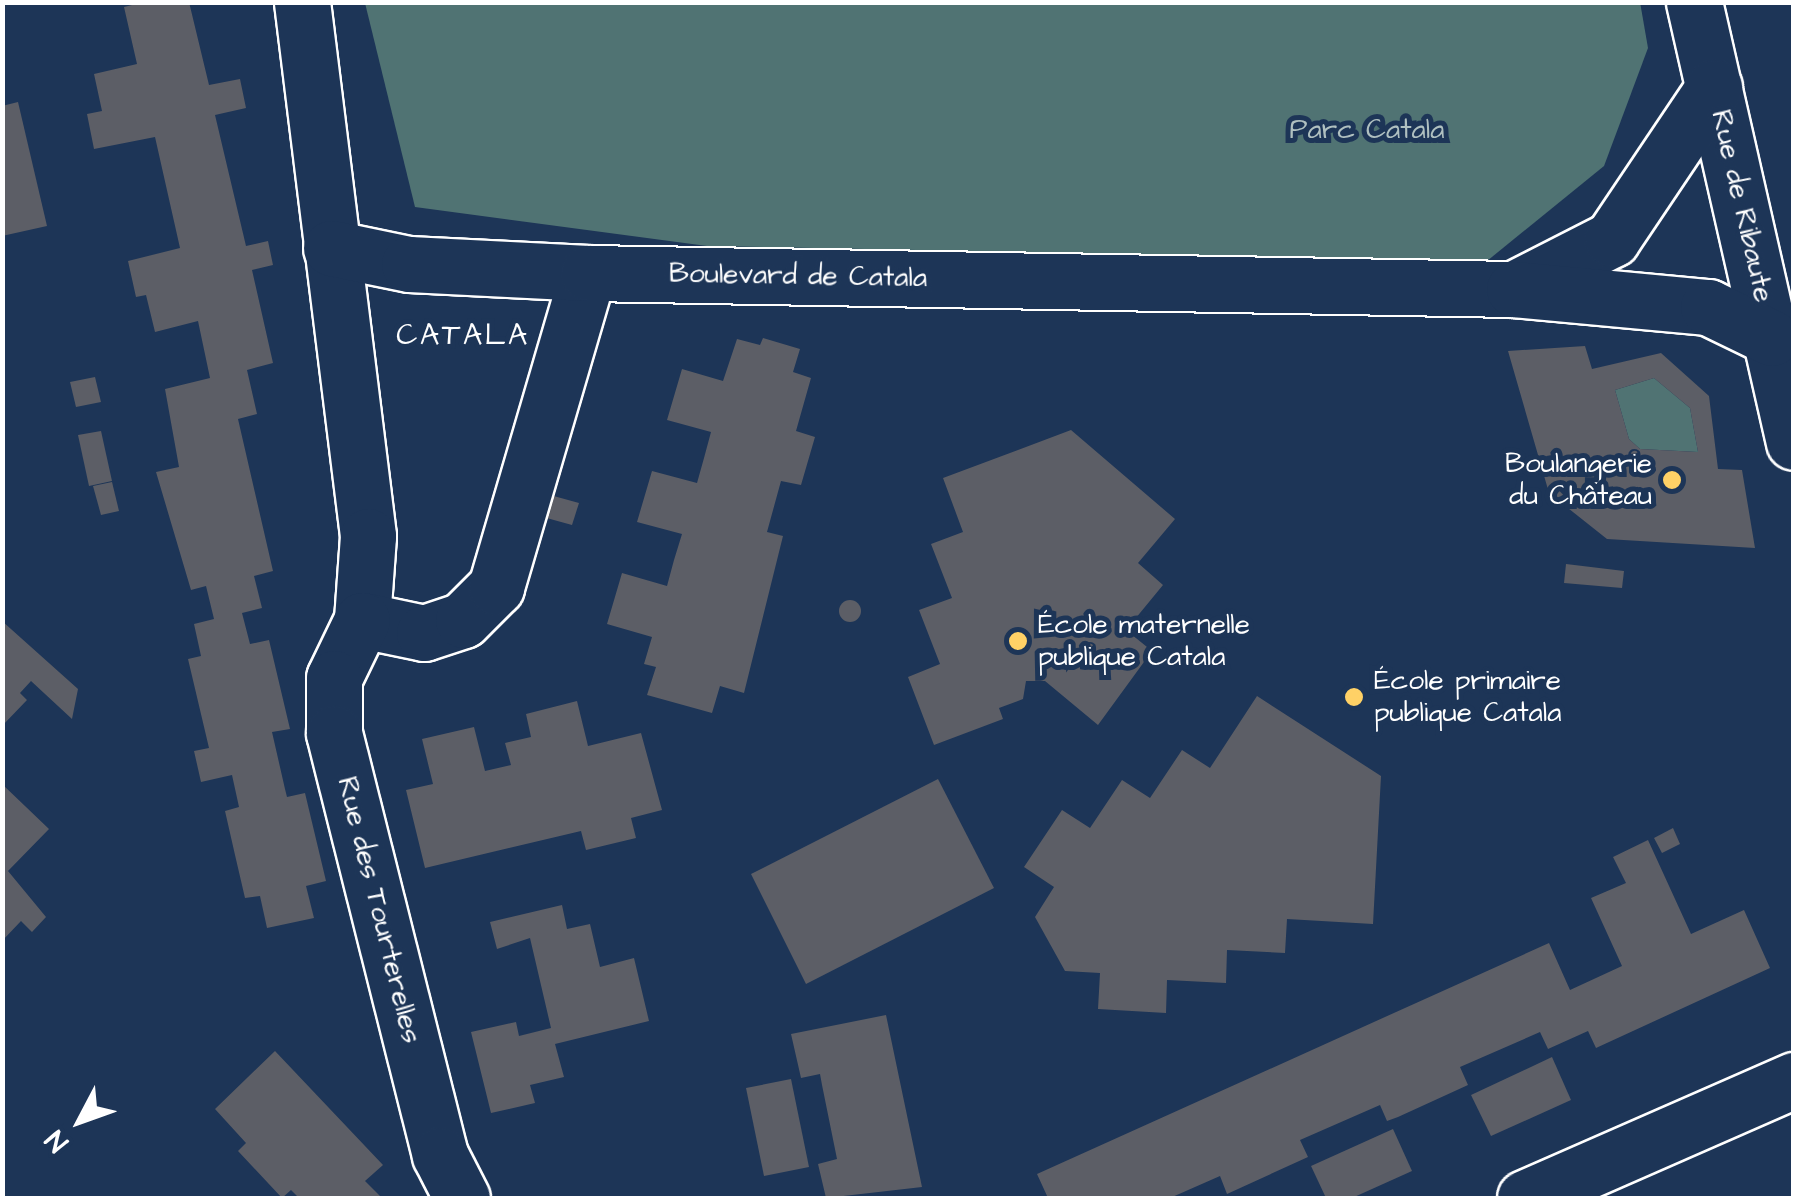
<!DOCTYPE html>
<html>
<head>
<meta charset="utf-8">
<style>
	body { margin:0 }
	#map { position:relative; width:1796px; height:1201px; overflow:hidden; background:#1d3557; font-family:"Architects Daughter",sans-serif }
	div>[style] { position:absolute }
	.green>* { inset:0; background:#507373 }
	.building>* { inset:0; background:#5c5e66 }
	.round { border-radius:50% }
	.roads { filter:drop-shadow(2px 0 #fff) drop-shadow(-2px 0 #fff) drop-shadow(0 2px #fff) drop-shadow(0 -2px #fff) }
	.street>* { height:55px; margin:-27.5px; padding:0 27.5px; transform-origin:27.5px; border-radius:27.5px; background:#1d3557 }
	.dots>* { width:28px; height:28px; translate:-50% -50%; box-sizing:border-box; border:5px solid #1d3557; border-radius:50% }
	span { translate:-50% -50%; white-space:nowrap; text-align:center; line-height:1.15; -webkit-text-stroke:10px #1d3557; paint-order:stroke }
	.park-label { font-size:28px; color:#b0c0c0 }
	.street-label { font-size:28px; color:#fff }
	.poi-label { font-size:28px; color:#fff }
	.right { translate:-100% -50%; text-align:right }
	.left { translate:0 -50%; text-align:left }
	.neighbourhood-label { font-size:30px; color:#fff; letter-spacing:2.5px }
	.frame { position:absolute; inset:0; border:5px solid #fff; pointer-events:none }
	.north { position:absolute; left:30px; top:1071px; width:100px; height:100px; -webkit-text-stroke:8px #1d3557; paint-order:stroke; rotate:229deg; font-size:28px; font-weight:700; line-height:40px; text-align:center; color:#fff }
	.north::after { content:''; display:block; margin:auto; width:35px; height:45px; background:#fff; clip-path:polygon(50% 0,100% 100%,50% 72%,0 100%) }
</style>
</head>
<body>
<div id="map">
	<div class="green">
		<div style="clip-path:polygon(1640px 2px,1648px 48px,1604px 166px,1487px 261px,707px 246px,415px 207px,365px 3px)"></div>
		<div style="clip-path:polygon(1654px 378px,1690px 408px,1698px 452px,1640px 449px,1629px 439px,1615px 390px)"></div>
	</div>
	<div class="building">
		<div style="clip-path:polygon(144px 2px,189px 2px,209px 85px,240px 79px,246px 108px,215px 115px,246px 246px,268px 241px,273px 265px,252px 270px,273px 363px,247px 370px,257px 414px,238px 419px,273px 571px,254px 576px,262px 608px,242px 613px,250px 644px,269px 640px,290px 729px,272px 732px,285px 789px,287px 797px,305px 793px,326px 881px,306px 886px,314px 918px,267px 928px,260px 896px,245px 898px,235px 855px,225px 811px,239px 807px,232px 775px,201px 782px,194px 751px,209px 748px,188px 659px,201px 656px,194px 624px,214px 619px,206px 586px,191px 590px,156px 472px,179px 467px,165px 389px,210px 378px,198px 321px,155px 332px,146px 295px,136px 297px,128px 261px,180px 248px,155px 137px,94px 149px,87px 114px,102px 111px,94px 74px,137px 64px,124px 7px)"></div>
		<div style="clip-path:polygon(18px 102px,47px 226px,2px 236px,2px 106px)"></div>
		<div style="clip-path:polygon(763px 338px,800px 349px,793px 372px,811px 378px,796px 431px,815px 437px,801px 485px,781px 481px,767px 532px,783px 536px,744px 693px,720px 686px,712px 713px,647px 695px,656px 667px,644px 664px,652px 637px,607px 624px,622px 573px,667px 586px,674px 560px,682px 534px,637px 522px,652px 471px,697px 483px,704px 458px,711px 432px,667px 420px,682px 369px,723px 381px,737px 339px,760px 345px)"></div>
		<div style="clip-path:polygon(evenodd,1585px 346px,1592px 369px,1661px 353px,1709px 396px,1718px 469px,1742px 470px,1755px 548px,1607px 539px,1549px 493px,1508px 351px,1585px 346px,1654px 378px,1690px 408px,1698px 452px,1640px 449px,1629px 439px,1615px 390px,1654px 378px)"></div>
		<div style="clip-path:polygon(95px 377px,101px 402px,76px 407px,70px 382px)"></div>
		<div style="clip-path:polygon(1071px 430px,1175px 519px,1138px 563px,1163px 585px,1126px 630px,1152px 651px,1098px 725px,1045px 681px,1026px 681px,1023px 699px,999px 708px,1003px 719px,934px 745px,908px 677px,940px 664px,919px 610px,952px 598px,931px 544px,963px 532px,943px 478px)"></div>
		<div style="clip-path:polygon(101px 431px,112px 481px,89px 486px,78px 435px)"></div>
		<div style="clip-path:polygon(112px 482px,119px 511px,101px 515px,93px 486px)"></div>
		<div style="clip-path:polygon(550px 495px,579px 503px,572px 525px,543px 517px)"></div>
		<div style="clip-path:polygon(1566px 564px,1624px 571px,1622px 588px,1564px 583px)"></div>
		<div class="round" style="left:839px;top:600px;width:22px;height:22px"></div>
		<div style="clip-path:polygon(2px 621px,78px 689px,72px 719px,31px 681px,20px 693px,27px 700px,2px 726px)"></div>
		<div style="clip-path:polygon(1257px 696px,1381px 776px,1373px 924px,1287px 919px,1285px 953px,1227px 950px,1226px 983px,1167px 980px,1166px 1013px,1098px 1009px,1100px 973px,1065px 971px,1035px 917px,1054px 887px,1024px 867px,1062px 810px,1090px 828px,1122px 780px,1150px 798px,1182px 750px,1210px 768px)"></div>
		<div style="clip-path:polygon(577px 701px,588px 746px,641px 733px,662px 810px,631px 818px,636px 838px,586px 850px,581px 831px,425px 868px,406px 790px,433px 784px,422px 739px,474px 727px,485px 771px,511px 765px,505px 743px,531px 737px,526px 714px)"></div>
		<div style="clip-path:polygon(938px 779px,994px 888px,806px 984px,751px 874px)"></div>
		<div style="clip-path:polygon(2px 784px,49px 829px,8px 871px,46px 917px,32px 932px,21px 921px,2px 941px)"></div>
		<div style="clip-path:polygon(1673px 828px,1680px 844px,1662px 853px,1654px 838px)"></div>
		<div style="clip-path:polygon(1648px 840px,1691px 934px,1744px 910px,1770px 968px,1596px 1048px,1588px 1031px,1548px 1049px,1540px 1032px,1460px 1067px,1468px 1085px,1398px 1117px,1387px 1121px,1380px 1105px,1300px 1140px,1308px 1157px,1227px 1194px,1220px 1176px,1170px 1198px,1048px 1198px,1037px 1174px,1549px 943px,1570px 990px,1622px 966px,1591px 898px,1626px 883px,1613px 857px)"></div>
		<div style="clip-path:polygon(562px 905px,567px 929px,590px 924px,600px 967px,634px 958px,649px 1021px,555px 1044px,564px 1077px,530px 1085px,535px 1103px,491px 1113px,471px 1032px,516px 1022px,519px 1036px,551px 1028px,530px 938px,497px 949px,490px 922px)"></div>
		<div style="clip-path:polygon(886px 1015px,922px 1187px,826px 1198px,818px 1164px,837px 1159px,822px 1085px,820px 1074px,801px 1078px,791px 1034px)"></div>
		<div style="clip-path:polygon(275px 1051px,383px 1165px,365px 1181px,382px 1198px,299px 1198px,291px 1190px,282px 1198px,238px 1151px,246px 1143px,215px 1109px)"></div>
		<div style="clip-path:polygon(1552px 1057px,1571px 1100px,1491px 1136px,1471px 1095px)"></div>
		<div style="clip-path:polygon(791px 1079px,809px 1167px,764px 1176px,746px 1088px)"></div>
		<div style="clip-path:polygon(1393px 1129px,1412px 1171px,1352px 1198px,1326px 1198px,1311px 1166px)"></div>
	</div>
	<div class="roads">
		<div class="street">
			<div style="left:302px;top:2px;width:538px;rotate:82.95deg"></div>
			<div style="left:368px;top:536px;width:84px;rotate:94.1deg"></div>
			<div style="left:362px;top:620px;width:63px;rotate:11.8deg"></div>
			<div style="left:424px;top:633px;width:41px;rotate:-18.4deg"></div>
			<div style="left:463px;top:620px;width:47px;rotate:-45deg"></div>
			<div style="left:496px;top:587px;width:327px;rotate:-73.7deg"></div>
			<div style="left:1694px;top:2px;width:451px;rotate:77.2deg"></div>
			<div style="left:331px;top:248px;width:80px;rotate:11.6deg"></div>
			<div style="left:409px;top:264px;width:179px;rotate:2.9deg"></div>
			<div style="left:588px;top:273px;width:926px;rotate:0.99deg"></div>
			<div style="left:1514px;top:289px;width:110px;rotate:-27deg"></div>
			<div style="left:1612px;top:239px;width:183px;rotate:-56.1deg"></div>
			<div style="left:1514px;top:289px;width:195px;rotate:5.3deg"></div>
			<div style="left:1708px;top:307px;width:71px;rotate:25.8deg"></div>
			<div style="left:362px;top:620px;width:64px;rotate:115.8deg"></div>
			<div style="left:334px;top:678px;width:55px;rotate:90deg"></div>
			<div style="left:334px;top:733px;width:435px;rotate:75.9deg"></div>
			<div style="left:440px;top:1155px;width:48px;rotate:62.9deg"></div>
			<div style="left:1525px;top:1198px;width:294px;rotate:-23.7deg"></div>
		</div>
	</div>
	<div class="dots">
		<div style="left:1672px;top:480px;background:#ffd166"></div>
		<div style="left:1018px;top:641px;background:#ffd166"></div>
		<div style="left:1354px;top:697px;background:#ffd166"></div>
	</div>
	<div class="park-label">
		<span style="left:1367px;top:130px">Parc Catala</span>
	</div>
	<div class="street-label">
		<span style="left:1742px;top:206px;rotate:77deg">Rue de Ribaute</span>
		<span style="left:798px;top:276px;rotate:1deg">Boulevard de Catala</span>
		<span style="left:379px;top:910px;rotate:76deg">Rue des Tourterelles</span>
	</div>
	<div class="poi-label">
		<span class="right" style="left:1652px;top:480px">Boulangerie<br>du Château</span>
		<span class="left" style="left:1038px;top:641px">École maternelle<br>publique Catala</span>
		<span class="left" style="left:1374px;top:697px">École primaire<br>publique Catala</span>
	</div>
	<div class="neighbourhood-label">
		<span style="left:463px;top:335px">CATALA</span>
	</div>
	<div class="frame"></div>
	<div class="north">N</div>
</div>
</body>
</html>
